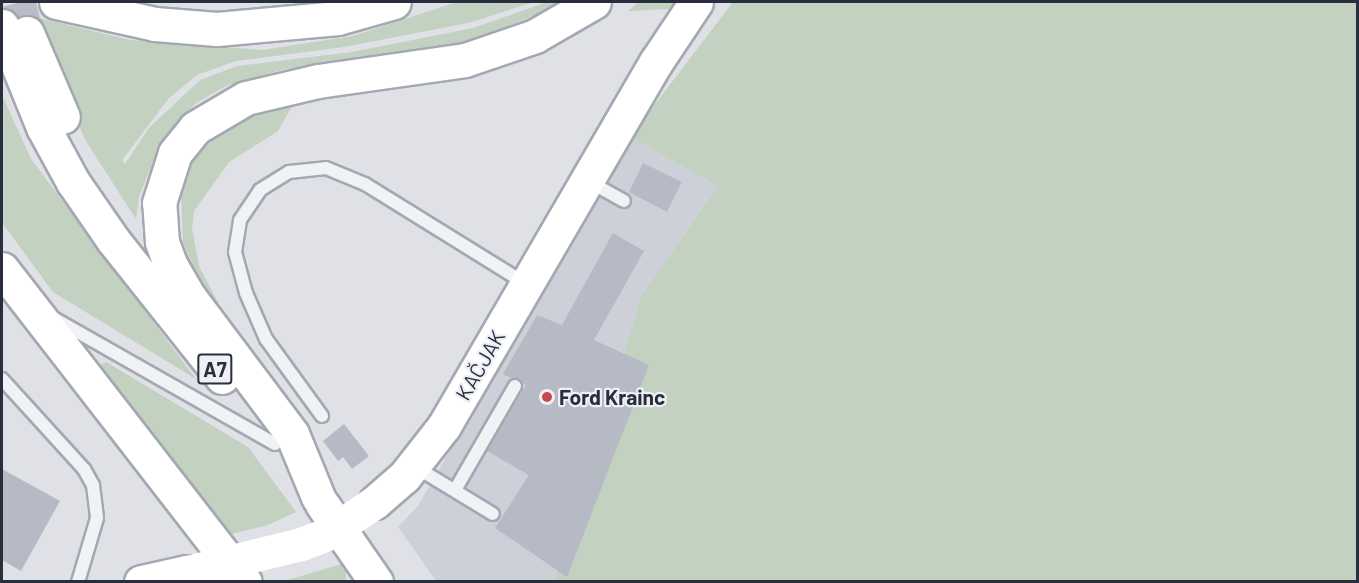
<!DOCTYPE html>
<html>
<head>
<meta charset="utf-8">
<style>
	body { margin:0 }
	#map { position:relative; width:1359px; height:583px; overflow:hidden; background:#dfe1e7; font-family:Barlow,sans-serif }
	div>[style] { position:absolute }
	.built>* { inset:0; background:#cdd0d9 }
	.green>* { inset:0; background:#c2d1c0 }
	.building>* { inset:0; background:#b6bac4 }
	.highway-tunnel>* { height:33px; margin-top:-16.5px; transform-origin:0; background:repeating-linear-gradient(90deg,#babdc5 0 33px,transparent 0 49px) }
	.roads { filter:drop-shadow(2px 0 #a4a8b1) drop-shadow(-2px 0 #a4a8b1) drop-shadow(0 2px #a4a8b1) drop-shadow(0 -2px #a4a8b1) }
	.lane>* { height:12px; margin:-6px; padding:0 6px; transform-origin:6px; border-radius:6px; background:#f1f2f6 }
	.secondary>* { height:33px; margin:-16.5px; padding:0 16.5px; transform-origin:16.5px; border-radius:16.5px; background:#fff }
	.highway>* { height:33px; margin:-16.5px; padding:0 16.5px; transform-origin:16.5px; border-radius:16.5px; background:#fff }
	.secondary-bridge>* { height:33px; margin:-16.5px; padding:0 16.5px; transform-origin:16.5px; border-radius:16.5px; background:#fff }
	.dots>* { width:16px; height:16px; translate:-50% -50%; box-sizing:border-box; border:3px solid #eef0f5; border-radius:50% }
	span { translate:-50% -50%; white-space:nowrap; text-align:center; line-height:1.15; -webkit-text-stroke:4.5px #eef0f5; paint-order:stroke }
	.shield-label span { padding:2px 4px; background:#eef0f5; border:2px solid; border-radius:4px; -webkit-text-stroke-width:0 }
	.shield-label { font-size:20px; color:#282e3d; font-weight:700 }
	.street-label { font-size:21px; color:#282e3d }
	.poi-label { font-size:21px; color:#282e3d; font-weight:700 }
	.left { translate:0 -50%; text-align:left }
	.frame { position:absolute; inset:0; border:3px solid #282e3d; pointer-events:none }
</style>
</head>
<body>
<div id="map">
	<div class="built">
		<div style="clip-path:polygon(630px 137px,718px 186px,641px 296px,554px 581px,436px 581px,398px 527px,418px 506px)"></div>
	</div>
	<div class="green">
		<div style="clip-path:polygon(457px 2px,534px 2px,468px 23px,344px 47px,236px 61px,197px 75px,169px 98px,122px 160px,125px 164px,149px 128px,200px 80px,237px 66px,352px 52px,473px 28px,547px 2px,567px 2px,472px 41px,281px 70px,226px 86px,196px 103px,161px 141px,139px 197px,136px 219px,87px 143px,70px 107px,2px 25px,2px 9px,130px 40px,262px 50px,353px 36px)"></div>
		<div style="clip-path:polygon(639px 2px,674px 2px,669px 9px,628px 11px)"></div>
		<div style="clip-path:polygon(733px 2px,1357px 2px,1357px 581px,554px 582px,641px 296px,718px 186px,630px 137px)"></div>
		<div style="clip-path:polygon(2px 95px,31px 159px,196px 379px,53px 292px,3px 224px)"></div>
		<div style="clip-path:polygon(294px 103px,278px 131px,229px 162px,194px 211px,192px 228px,199px 266px,229px 324px,202px 293px,183px 242px,181px 192px,186px 173px,197px 155px,226px 128px,248px 116px)"></div>
		<div style="clip-path:polygon(106px 362px,248px 447px,296px 512px,268px 525px,227px 535px,99px 366px)"></div>
		<div style="clip-path:polygon(345px 563px,346px 581px,281px 582px)"></div>
	</div>
	<div class="building">
		<div style="clip-path:polygon(643px 163px,682px 182px,667px 212px,629px 192px)"></div>
		<div style="clip-path:polygon(613px 233px,644px 251px,594px 340px,649px 365px,567px 577px,495px 528px,529px 475px,487px 451px,526px 385px,503px 374px,537px 315px,562px 325px)"></div>
		<div style="clip-path:polygon(344px 424px,369px 456px,352px 469px,343px 457px,338px 461px,323px 441px)"></div>
		<div style="clip-path:polygon(2px 469px,60px 501px,21px 571px,2px 560px)"></div>
	</div>
	<div class="highway-tunnel">
		<div style="left:19px;top:2px;width:32px;rotate:76deg"></div>
	</div>
	<div class="roads">
		<div class="lane">
			<div style="left:588px;top:181px;width:41px;rotate:29.1deg"></div>
			<div style="left:55px;top:319px;width:253px;rotate:29.6deg"></div>
			<div style="left:2px;top:379px;width:122px;rotate:47.7deg"></div>
			<div style="left:84px;top:469px;width:18px;rotate:61deg"></div>
			<div style="left:93px;top:485px;width:33px;rotate:83deg"></div>
			<div style="left:97px;top:518px;width:67px;rotate:106.5deg"></div>
			<div style="left:322px;top:416px;width:95px;rotate:-126deg"></div>
			<div style="left:266px;top:339px;width:50px;rotate:-113.5deg"></div>
			<div style="left:246px;top:293px;width:42px;rotate:-105deg"></div>
			<div style="left:235px;top:252px;width:32px;rotate:-81deg"></div>
			<div style="left:240px;top:220px;width:36px;rotate:-56deg"></div>
			<div style="left:260px;top:190px;width:34px;rotate:-32deg"></div>
			<div style="left:289px;top:172px;width:37px;rotate:-6deg"></div>
			<div style="left:326px;top:168px;width:42px;rotate:22.3deg"></div>
			<div style="left:365px;top:184px;width:190px;rotate:31.8deg"></div>
			<div style="left:414px;top:466px;width:92px;rotate:31.3deg"></div>
			<div style="left:455px;top:490px;width:120px;rotate:-60deg"></div>
		</div>
		<div class="secondary">
			<div style="left:375px;top:502px;width:38px;rotate:-41deg"></div>
			<div style="left:404px;top:477px;width:65px;rotate:-51.9deg"></div>
			<div style="left:444px;top:426px;width:421px;rotate:-59.8deg"></div>
			<div style="left:656px;top:62px;width:72px;rotate:-56.3deg"></div>
			<div style="left:141px;top:582px;width:47px;rotate:-12.3deg"></div>
		</div>
		<div class="highway">
			<div style="left:56px;top:2px;width:101px;rotate:12.5deg"></div>
			<div style="left:155px;top:24px;width:62px;rotate:4.6deg"></div>
			<div style="left:217px;top:29px;width:121px;rotate:-5.2deg"></div>
			<div style="left:338px;top:18px;width:58px;rotate:-15.9deg"></div>
			<div style="left:2px;top:26px;width:109px;rotate:67.9deg"></div>
			<div style="left:43px;top:127px;width:63px;rotate:61.4deg"></div>
			<div style="left:73px;top:182px;width:70px;rotate:55.4deg"></div>
			<div style="left:113px;top:240px;width:175px;rotate:51.5deg"></div>
			<div style="left:27px;top:33px;width:91px;rotate:66.8deg"></div>
			<div style="left:2px;top:269px;width:396px;rotate:52.2deg"></div>
			<div style="left:318px;top:497px;width:68px;rotate:-112.4deg"></div>
			<div style="left:292px;top:434px;width:171px;rotate:-126.9deg"></div>
			<div style="left:189px;top:297px;width:38px;rotate:-120deg"></div>
			<div style="left:170px;top:264px;width:23px;rotate:-110deg"></div>
			<div style="left:162px;top:242px;width:39px;rotate:-94deg"></div>
			<div style="left:159px;top:203px;width:52px;rotate:-72.3deg"></div>
			<div style="left:175px;top:153px;width:32px;rotate:-51deg"></div>
			<div style="left:195px;top:128px;width:59px;rotate:-30.5deg"></div>
			<div style="left:246px;top:98px;width:74px;rotate:-13.3deg"></div>
			<div style="left:318px;top:81px;width:148px;rotate:-8.1deg"></div>
			<div style="left:465px;top:60px;width:74px;rotate:-18.9deg"></div>
			<div style="left:535px;top:36px;width:68px;rotate:-30deg"></div>
			<div style="left:322px;top:504px;width:95px;rotate:55.3deg"></div>
		</div>
	</div>
	<div class="secondary-bridge">
		<div style="left:187px;top:572px;width:117px;rotate:-13.8deg"></div>
		<div style="left:301px;top:544px;width:30px;rotate:-21deg"></div>
		<div style="left:329px;top:533px;width:55px;rotate:-34deg"></div>
	</div>
	<div class="dots">
		<div style="left:547px;top:397px;background:#c7494d"></div>
	</div>
	<div class="shield-label">
		<span style="left:215px;top:369px">A7</span>
	</div>
	<div class="street-label">
		<span style="left:480px;top:365px;rotate:-60deg">KAČJAK</span>
	</div>
	<div class="poi-label">
		<span class="left" style="left:559px;top:397px">Ford Krainc</span>
	</div>
	<div class="frame"></div>
</div>
</body>
</html>
